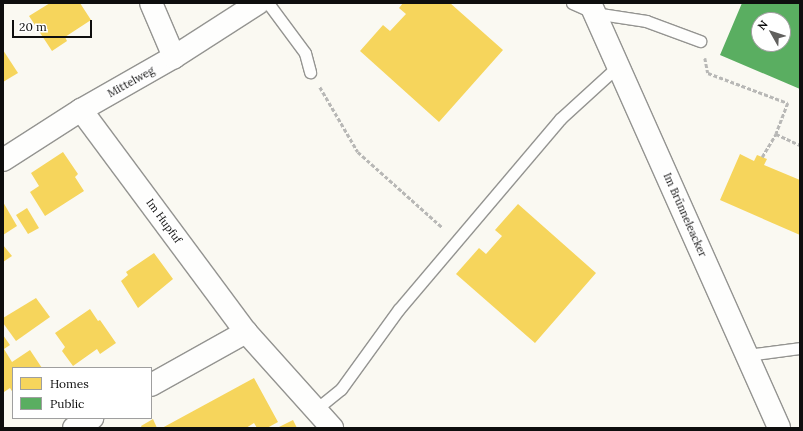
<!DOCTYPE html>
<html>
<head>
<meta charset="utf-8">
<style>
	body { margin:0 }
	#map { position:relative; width:803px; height:431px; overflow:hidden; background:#faf9f2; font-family:Lora,serif }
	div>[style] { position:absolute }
	.homes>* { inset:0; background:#f6d55c }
	.public>* { inset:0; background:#5aae61 }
	.path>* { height:2.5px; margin-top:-1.25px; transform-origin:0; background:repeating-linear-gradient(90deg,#b8b8b6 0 4px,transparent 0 6px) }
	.roads { filter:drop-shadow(1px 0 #949491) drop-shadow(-1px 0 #949491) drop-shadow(0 1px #949491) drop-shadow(0 -1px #949491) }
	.lane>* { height:11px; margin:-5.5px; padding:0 5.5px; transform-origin:5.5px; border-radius:5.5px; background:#fefefd }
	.street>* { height:22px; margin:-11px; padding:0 11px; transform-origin:11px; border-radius:11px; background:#fefefd }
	span { translate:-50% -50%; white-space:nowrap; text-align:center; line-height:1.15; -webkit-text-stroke:4px #fff; paint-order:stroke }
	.street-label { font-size:11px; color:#0e0e0e }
	.frame { position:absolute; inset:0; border:4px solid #0e0e0e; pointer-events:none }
	.legend { position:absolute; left:12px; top:367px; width:140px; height:52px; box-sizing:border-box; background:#fff; border:1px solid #9f9f9f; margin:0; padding:5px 7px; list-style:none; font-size:12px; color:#0e0e0e }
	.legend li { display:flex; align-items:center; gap:8px; height:20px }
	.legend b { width:20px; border:1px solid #9f9f9f }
	.north { position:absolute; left:751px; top:12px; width:40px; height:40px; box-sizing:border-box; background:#fff; border:1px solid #9f9f9f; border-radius:50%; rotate:309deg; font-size:11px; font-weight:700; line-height:16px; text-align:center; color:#0e0e0e }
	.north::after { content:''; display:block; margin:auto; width:14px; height:18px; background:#61605e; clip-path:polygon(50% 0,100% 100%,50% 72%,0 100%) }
	.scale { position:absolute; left:12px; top:20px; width:80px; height:18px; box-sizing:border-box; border:2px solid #0e0e0e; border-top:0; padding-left:5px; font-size:12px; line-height:14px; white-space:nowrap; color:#0e0e0e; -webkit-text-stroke:3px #fff; paint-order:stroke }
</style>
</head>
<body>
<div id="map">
	<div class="homes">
		<div style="clip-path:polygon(50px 3px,80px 3px,91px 20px,65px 37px,67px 41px,52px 51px,29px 16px)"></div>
		<div style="clip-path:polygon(403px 3px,450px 3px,503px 50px,439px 122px,360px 51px,383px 25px,390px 31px,406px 14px,399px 8px)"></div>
		<div style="clip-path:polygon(3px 50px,18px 73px,3px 82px)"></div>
		<div style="clip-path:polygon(63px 152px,78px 174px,75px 177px,84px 191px,45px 216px,30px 192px,39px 186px,31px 173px)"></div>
		<div style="clip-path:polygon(740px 154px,754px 161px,757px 155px,767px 159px,764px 165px,800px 180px,800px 235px,720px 200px)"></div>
		<div style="clip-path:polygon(3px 202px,17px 226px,3px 235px)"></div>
		<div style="clip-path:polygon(518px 204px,596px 273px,535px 343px,456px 274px,479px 248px,486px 254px,502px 236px,495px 230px)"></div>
		<div style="clip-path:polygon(27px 208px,39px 228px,28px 234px,16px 215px)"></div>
		<div style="clip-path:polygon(3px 245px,12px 256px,3px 262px)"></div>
		<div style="clip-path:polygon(154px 253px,173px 279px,138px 308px,121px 281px,128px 275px,126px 272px)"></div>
		<div style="clip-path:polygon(36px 298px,50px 317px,16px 341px,3px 323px,3px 318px)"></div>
		<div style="clip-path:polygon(90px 309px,98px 321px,100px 320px,116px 343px,100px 354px,97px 349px,73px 366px,62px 351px,65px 347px,55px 333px)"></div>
		<div style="clip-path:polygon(3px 335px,10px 345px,4px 349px,12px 362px,30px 350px,42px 368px,13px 368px,13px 393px,10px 388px,4px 392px,3px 390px)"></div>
		<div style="clip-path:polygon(254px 378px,278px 422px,267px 428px,257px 428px,254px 423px,246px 428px,162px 428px)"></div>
		<div style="clip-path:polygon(153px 419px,157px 428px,142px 428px,141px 426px)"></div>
		<div style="clip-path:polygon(293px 420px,297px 428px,280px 428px,279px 427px)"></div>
	</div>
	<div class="public">
		<div style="clip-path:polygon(evenodd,742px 3px,800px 3px,800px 89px,720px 55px,742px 3px,759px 20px,783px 20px,783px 44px,759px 44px,759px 20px)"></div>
	</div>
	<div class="path">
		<div style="left:705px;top:58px;width:15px;rotate:79deg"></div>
		<div style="left:708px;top:73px;width:85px;rotate:20.6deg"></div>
		<div style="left:788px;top:103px;width:33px;rotate:111deg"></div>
		<div style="left:776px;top:134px;width:26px;rotate:25deg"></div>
		<div style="left:320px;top:87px;width:75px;rotate:59.7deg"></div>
		<div style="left:358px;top:152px;width:114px;rotate:41.8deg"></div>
		<div style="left:762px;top:157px;width:27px;rotate:-59deg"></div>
	</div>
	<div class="roads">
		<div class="lane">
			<div style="left:268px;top:3px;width:62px;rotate:53.5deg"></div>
			<div style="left:305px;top:53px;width:20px;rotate:75deg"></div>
			<div style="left:572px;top:3px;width:24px;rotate:24deg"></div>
			<div style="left:594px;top:13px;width:53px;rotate:8.7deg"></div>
			<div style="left:646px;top:21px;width:58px;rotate:20.3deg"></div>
			<div style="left:747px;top:355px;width:53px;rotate:-7.5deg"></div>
			<div style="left:315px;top:410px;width:33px;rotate:-39deg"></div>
			<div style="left:341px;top:389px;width:99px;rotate:-54.1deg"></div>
			<div style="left:399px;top:309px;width:249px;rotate:-49.7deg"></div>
			<div style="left:560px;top:119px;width:79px;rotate:-42.4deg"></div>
		</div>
		<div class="street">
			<div style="left:151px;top:3px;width:59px;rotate:66.9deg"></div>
			<div style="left:590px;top:3px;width:465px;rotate:66deg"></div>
			<div style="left:81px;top:110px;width:277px;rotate:53.4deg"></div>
			<div style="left:246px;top:332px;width:129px;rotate:48.1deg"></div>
			<div style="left:3px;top:160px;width:93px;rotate:-32.7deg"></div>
			<div style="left:81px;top:110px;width:107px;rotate:-29.7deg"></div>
			<div style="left:174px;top:57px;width:100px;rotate:-32.7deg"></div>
			<div style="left:151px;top:385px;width:109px;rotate:-29.2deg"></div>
			<div style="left:74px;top:428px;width:21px;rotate:-29deg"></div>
		</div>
	</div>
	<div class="street-label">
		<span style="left:131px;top:82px;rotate:-29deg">Mittelweg</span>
		<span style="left:685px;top:215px;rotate:66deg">Im Brünneleacker</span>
		<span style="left:164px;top:221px;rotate:54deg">Im Hupfuf</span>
	</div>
	<div class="frame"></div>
	<ul class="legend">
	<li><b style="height:11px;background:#f6d55c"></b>Homes</li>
	<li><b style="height:11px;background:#5aae61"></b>Public</li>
	</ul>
	<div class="north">N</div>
	<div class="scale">20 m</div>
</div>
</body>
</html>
